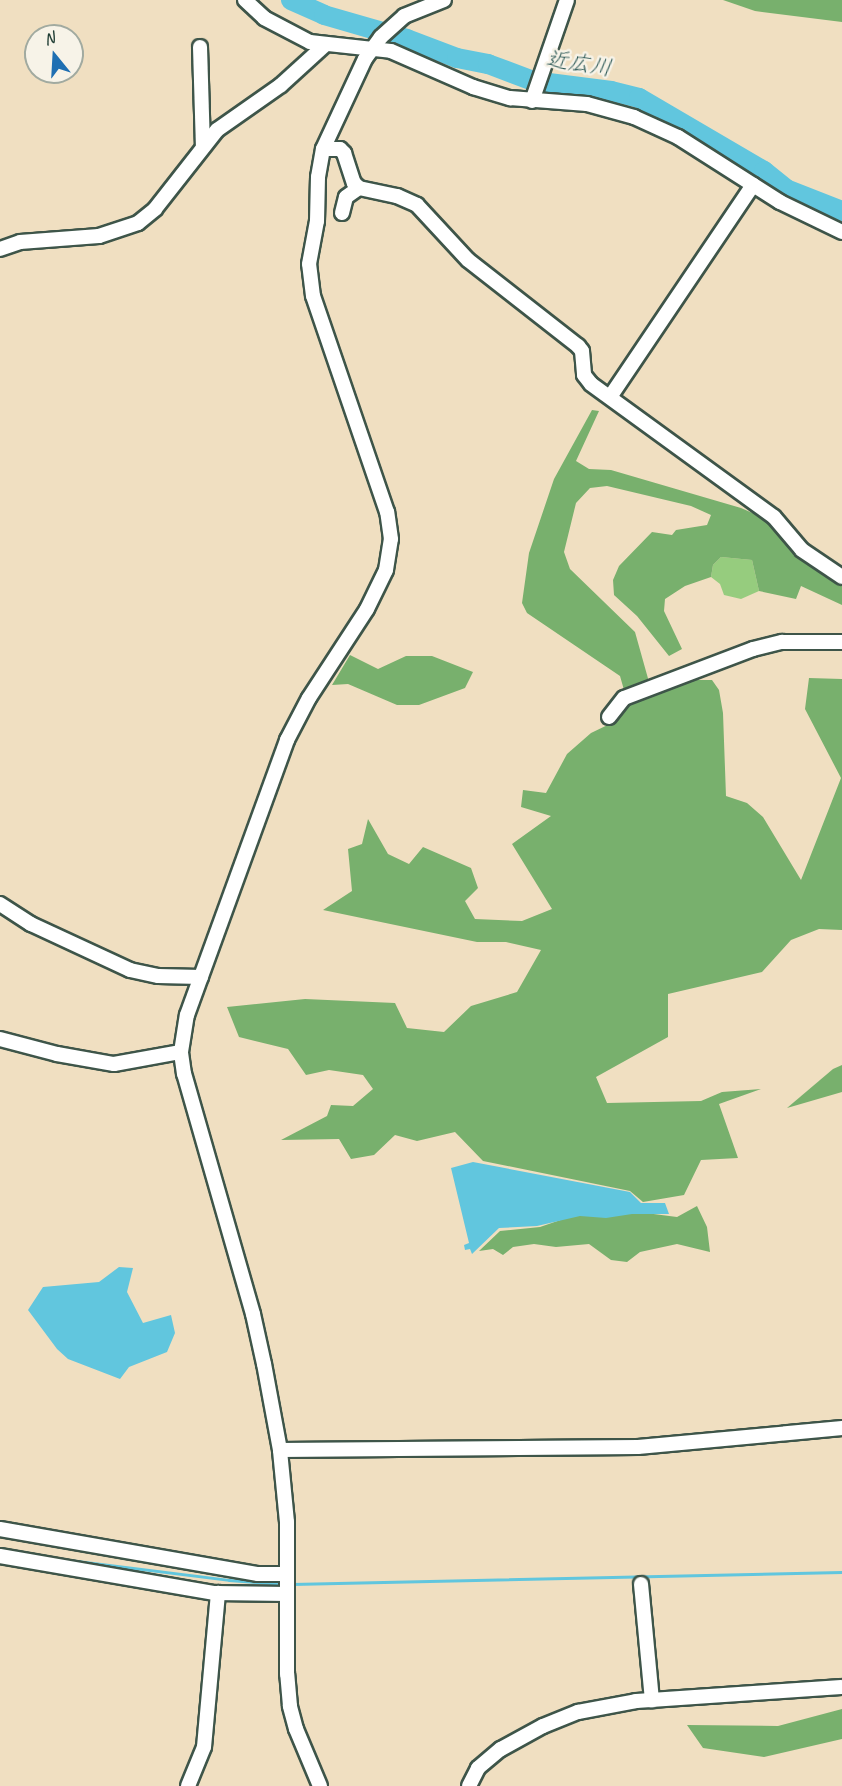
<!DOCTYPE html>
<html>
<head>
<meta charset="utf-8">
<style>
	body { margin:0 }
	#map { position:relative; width:842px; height:1786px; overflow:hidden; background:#f0dfc1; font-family:Caveat,"Klee One",sans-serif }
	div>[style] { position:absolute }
	.green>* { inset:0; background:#96cc7e }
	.forest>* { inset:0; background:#78b06d }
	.water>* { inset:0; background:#61c6de }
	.stream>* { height:3px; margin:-1.5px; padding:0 1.5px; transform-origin:1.5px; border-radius:1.5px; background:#61c6de }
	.river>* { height:20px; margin:-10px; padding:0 10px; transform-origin:10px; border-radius:10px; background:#61c6de }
	.roads { filter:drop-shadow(2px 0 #3e5549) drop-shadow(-2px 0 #3e5549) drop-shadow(0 2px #3e5549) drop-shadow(0 -2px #3e5549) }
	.minor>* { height:14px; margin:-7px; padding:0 7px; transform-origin:7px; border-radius:7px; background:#fff }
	span { translate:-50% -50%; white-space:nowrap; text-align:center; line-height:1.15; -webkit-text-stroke:5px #f7f3e8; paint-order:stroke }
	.water-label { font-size:22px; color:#2c5856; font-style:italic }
	.north { position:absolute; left:24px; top:24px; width:60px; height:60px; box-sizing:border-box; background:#f7f3e8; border:2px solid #a1aaa0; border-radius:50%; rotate:342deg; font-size:16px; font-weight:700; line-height:24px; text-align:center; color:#1f3d34 }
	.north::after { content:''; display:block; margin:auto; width:21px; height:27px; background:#1f6fb2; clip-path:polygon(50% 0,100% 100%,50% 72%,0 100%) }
</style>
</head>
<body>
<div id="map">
	<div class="green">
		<div style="clip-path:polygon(721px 557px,752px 560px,759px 591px,741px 599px,724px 595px,720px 584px,711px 577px,713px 565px)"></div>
	</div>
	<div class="forest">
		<div style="clip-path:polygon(723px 0,842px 0,842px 22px,755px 11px)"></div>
		<div style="clip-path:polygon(592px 410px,599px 411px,576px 461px,589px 469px,611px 470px,741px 508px,764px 518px,788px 544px,842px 580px,842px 605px,801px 586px,796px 599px,759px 591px,752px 560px,721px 557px,713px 565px,711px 577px,685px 586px,665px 599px,664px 611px,682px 649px,669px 656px,637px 616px,614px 595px,613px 580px,619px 566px,652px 532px,672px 535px,676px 530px,707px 525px,711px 515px,691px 506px,607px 486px,590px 488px,576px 503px,564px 552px,570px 569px,635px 632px,649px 682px,665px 691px,693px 680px,712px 680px,719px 690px,723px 713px,726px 796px,747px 803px,763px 817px,801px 880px,841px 778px,805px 709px,809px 678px,842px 679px,842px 930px,819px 929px,791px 940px,762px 972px,668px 994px,668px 1037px,596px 1077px,607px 1103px,701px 1101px,722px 1092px,761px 1089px,719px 1104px,738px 1158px,701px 1160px,684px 1195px,643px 1202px,630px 1191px,483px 1161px,455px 1132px,417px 1141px,395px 1135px,374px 1155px,351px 1159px,339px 1139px,281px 1140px,327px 1116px,331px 1105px,353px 1106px,373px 1089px,363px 1075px,329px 1070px,306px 1075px,288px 1049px,239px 1037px,227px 1007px,305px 999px,395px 1003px,407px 1028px,444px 1032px,471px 1006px,517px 992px,541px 950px,506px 942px,477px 942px,323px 910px,352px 891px,348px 849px,362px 844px,368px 819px,388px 854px,409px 864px,423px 847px,471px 868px,478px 888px,465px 901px,475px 919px,522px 921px,552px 909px,512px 844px,551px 816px,521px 807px,523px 790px,546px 793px,567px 754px,591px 733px,618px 720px,624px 690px,620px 676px,527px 613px,522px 603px,529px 553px,554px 479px)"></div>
		<div style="clip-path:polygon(350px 655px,378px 669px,406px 656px,432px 656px,473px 672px,465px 688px,419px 705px,397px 705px,348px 684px,332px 685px)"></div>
		<div style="clip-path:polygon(842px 1065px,842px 1092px,787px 1108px,833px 1069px)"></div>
		<div style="clip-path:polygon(697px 1206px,707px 1227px,710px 1252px,677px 1244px,640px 1252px,627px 1262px,611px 1260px,589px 1244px,556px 1247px,534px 1244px,513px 1247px,503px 1255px,493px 1249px,479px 1251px,500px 1231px,540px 1227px,578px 1214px,638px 1212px,677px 1217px)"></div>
		<div style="clip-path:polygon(842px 1709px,842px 1739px,764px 1757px,703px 1748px,687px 1725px,778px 1726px)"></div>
	</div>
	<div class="water">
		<div style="clip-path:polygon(473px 1162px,630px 1192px,641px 1203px,665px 1203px,669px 1214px,632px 1214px,606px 1218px,580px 1216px,537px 1226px,499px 1228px,472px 1254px,470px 1249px,465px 1250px,464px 1245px,469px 1243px,451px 1168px)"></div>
		<div style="clip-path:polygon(119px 1267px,133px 1268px,127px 1292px,143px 1323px,171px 1315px,175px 1333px,167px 1352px,129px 1367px,120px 1379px,68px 1359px,57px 1349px,28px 1310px,43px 1287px,99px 1282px)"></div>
	</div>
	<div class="stream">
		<div style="left:45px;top:1557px;width:185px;rotate:7.1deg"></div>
		<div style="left:229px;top:1580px;width:53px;rotate:4.3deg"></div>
		<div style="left:292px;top:1584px;width:550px;rotate:-1.25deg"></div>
	</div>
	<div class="river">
		<div style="left:291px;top:0;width:36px;rotate:24deg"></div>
		<div style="left:324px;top:15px;width:86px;rotate:16.1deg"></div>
		<div style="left:407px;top:39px;width:53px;rotate:20.8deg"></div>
		<div style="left:457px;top:58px;width:32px;rotate:11deg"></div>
		<div style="left:488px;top:64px;width:48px;rotate:20.7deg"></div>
		<div style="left:533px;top:81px;width:79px;rotate:7.3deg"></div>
		<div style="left:611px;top:91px;width:29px;rotate:14deg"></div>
		<div style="left:639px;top:98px;width:145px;rotate:30.3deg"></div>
		<div style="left:764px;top:171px;width:28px;rotate:39deg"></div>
		<div style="left:786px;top:189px;width:60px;rotate:21.4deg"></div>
	</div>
	<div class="roads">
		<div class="minor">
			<div style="left:245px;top:0;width:26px;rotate:43deg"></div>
			<div style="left:264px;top:18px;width:52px;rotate:27.6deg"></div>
			<div style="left:310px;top:42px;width:81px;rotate:6.3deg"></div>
			<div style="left:391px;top:51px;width:90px;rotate:23.7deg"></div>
			<div style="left:473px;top:87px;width:39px;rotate:17deg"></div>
			<div style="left:510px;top:98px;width:77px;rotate:4.5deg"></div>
			<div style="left:587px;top:104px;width:49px;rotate:15.5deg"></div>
			<div style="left:634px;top:117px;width:48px;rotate:24.4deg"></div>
			<div style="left:678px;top:137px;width:121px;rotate:32.5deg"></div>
			<div style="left:780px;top:202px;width:69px;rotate:25.8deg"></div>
			<div style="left:200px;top:47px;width:99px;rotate:88.3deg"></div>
			<div style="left:532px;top:101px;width:107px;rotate:-70.9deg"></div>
			<div style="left:323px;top:149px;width:17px"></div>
			<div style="left:340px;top:149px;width:6px;rotate:45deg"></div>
			<div style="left:344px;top:153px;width:32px;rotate:72deg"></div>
			<div style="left:354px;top:183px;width:7px;rotate:45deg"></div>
			<div style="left:359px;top:188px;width:39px;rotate:12deg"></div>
			<div style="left:397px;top:196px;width:22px;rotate:24deg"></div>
			<div style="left:417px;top:205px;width:75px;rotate:47.2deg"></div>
			<div style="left:468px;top:260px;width:140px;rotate:38deg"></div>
			<div style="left:578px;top:346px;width:6px;rotate:51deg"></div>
			<div style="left:582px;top:351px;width:24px;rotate:85deg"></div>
			<div style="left:584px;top:375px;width:11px;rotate:52deg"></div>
			<div style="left:591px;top:384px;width:226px;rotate:36deg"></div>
			<div style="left:774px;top:517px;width:43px;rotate:49.7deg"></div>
			<div style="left:802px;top:550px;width:48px;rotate:34deg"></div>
			<div style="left:342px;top:213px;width:16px;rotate:-76deg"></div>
			<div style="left:346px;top:197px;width:16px;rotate:-35deg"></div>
			<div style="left:0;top:249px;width:21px;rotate:-19deg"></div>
			<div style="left:20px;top:242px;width:79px;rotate:-4.3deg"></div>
			<div style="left:99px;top:236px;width:41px;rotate:-18.4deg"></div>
			<div style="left:138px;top:223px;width:22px;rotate:-39deg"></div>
			<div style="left:155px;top:209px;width:100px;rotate:-51.9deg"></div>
			<div style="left:217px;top:130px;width:78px;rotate:-35.1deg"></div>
			<div style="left:281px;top:85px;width:59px;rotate:-42.3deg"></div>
			<div style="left:610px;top:397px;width:256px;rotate:-56deg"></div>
			<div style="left:609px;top:717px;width:24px;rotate:-52deg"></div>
			<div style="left:624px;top:698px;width:138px;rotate:-20.8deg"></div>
			<div style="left:753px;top:649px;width:30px;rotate:-14deg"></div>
			<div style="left:782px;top:642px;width:60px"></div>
			<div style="left:0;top:904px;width:37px;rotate:33deg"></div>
			<div style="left:31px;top:924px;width:109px;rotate:24.9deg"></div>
			<div style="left:130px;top:970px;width:29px;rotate:12deg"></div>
			<div style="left:158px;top:976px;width:43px;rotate:1.3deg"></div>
			<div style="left:0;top:1039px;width:59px;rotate:14.7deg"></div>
			<div style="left:57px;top:1054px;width:58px;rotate:10deg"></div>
			<div style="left:114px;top:1064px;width:68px;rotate:-10.2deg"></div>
			<div style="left:280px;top:1450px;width:358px;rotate:-0.5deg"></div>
			<div style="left:638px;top:1447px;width:205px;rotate:-5.3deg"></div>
			<div style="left:0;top:1529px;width:262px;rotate:9.9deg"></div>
			<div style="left:258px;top:1574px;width:29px"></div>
			<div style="left:0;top:1556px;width:218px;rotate:9.8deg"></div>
			<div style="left:215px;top:1593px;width:72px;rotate:0.8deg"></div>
			<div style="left:641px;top:1584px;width:117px;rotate:84.6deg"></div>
			<div style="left:188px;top:1786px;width:42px;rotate:-67.7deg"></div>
			<div style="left:204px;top:1747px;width:155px;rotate:-84.8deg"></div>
			<div style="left:320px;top:1786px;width:62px;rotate:-112.8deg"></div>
			<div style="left:296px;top:1729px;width:24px;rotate:-105deg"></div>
			<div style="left:290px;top:1706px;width:32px;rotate:-95deg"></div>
			<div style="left:287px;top:1674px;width:152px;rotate:-90deg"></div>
			<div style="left:287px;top:1522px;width:72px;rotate:-95.6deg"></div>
			<div style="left:280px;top:1450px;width:87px;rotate:-100.5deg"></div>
			<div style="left:264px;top:1364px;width:51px;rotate:-102.4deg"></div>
			<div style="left:253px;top:1314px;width:250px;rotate:-106deg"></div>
			<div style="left:184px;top:1074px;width:22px;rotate:-98deg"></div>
			<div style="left:181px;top:1052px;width:37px;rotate:-81deg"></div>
			<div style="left:187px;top:1015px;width:293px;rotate:-70deg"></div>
			<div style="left:287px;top:740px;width:47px;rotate:-62.4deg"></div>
			<div style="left:309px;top:698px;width:106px;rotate:-56.9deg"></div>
			<div style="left:367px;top:609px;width:43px;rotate:-64deg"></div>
			<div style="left:386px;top:570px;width:31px;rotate:-81deg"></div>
			<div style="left:391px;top:539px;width:27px;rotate:-98deg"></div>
			<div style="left:387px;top:512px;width:228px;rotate:-108.9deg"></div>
			<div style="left:313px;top:296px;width:32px;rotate:-97deg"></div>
			<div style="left:309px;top:264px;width:44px;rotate:-79.5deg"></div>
			<div style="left:317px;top:221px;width:44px;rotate:-88.7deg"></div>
			<div style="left:318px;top:177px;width:28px;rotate:-80deg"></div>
			<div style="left:323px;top:149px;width:99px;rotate:-65deg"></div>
			<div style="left:365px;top:59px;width:27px;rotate:-54deg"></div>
			<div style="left:381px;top:37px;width:31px;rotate:-42deg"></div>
			<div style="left:404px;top:16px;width:43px;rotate:-21.8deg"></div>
			<div style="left:469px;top:1786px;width:20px;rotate:-63deg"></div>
			<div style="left:478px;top:1768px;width:30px;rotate:-40deg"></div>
			<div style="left:501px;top:1749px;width:48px;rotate:-28.7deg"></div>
			<div style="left:543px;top:1726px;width:38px;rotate:-22deg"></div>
			<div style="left:578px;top:1712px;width:59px;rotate:-10.7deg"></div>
			<div style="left:636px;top:1701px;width:206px;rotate:-3.9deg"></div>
		</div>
	</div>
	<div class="water-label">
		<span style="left:579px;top:64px;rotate:9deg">近広川</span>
	</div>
	<div class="north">N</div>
</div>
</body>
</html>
